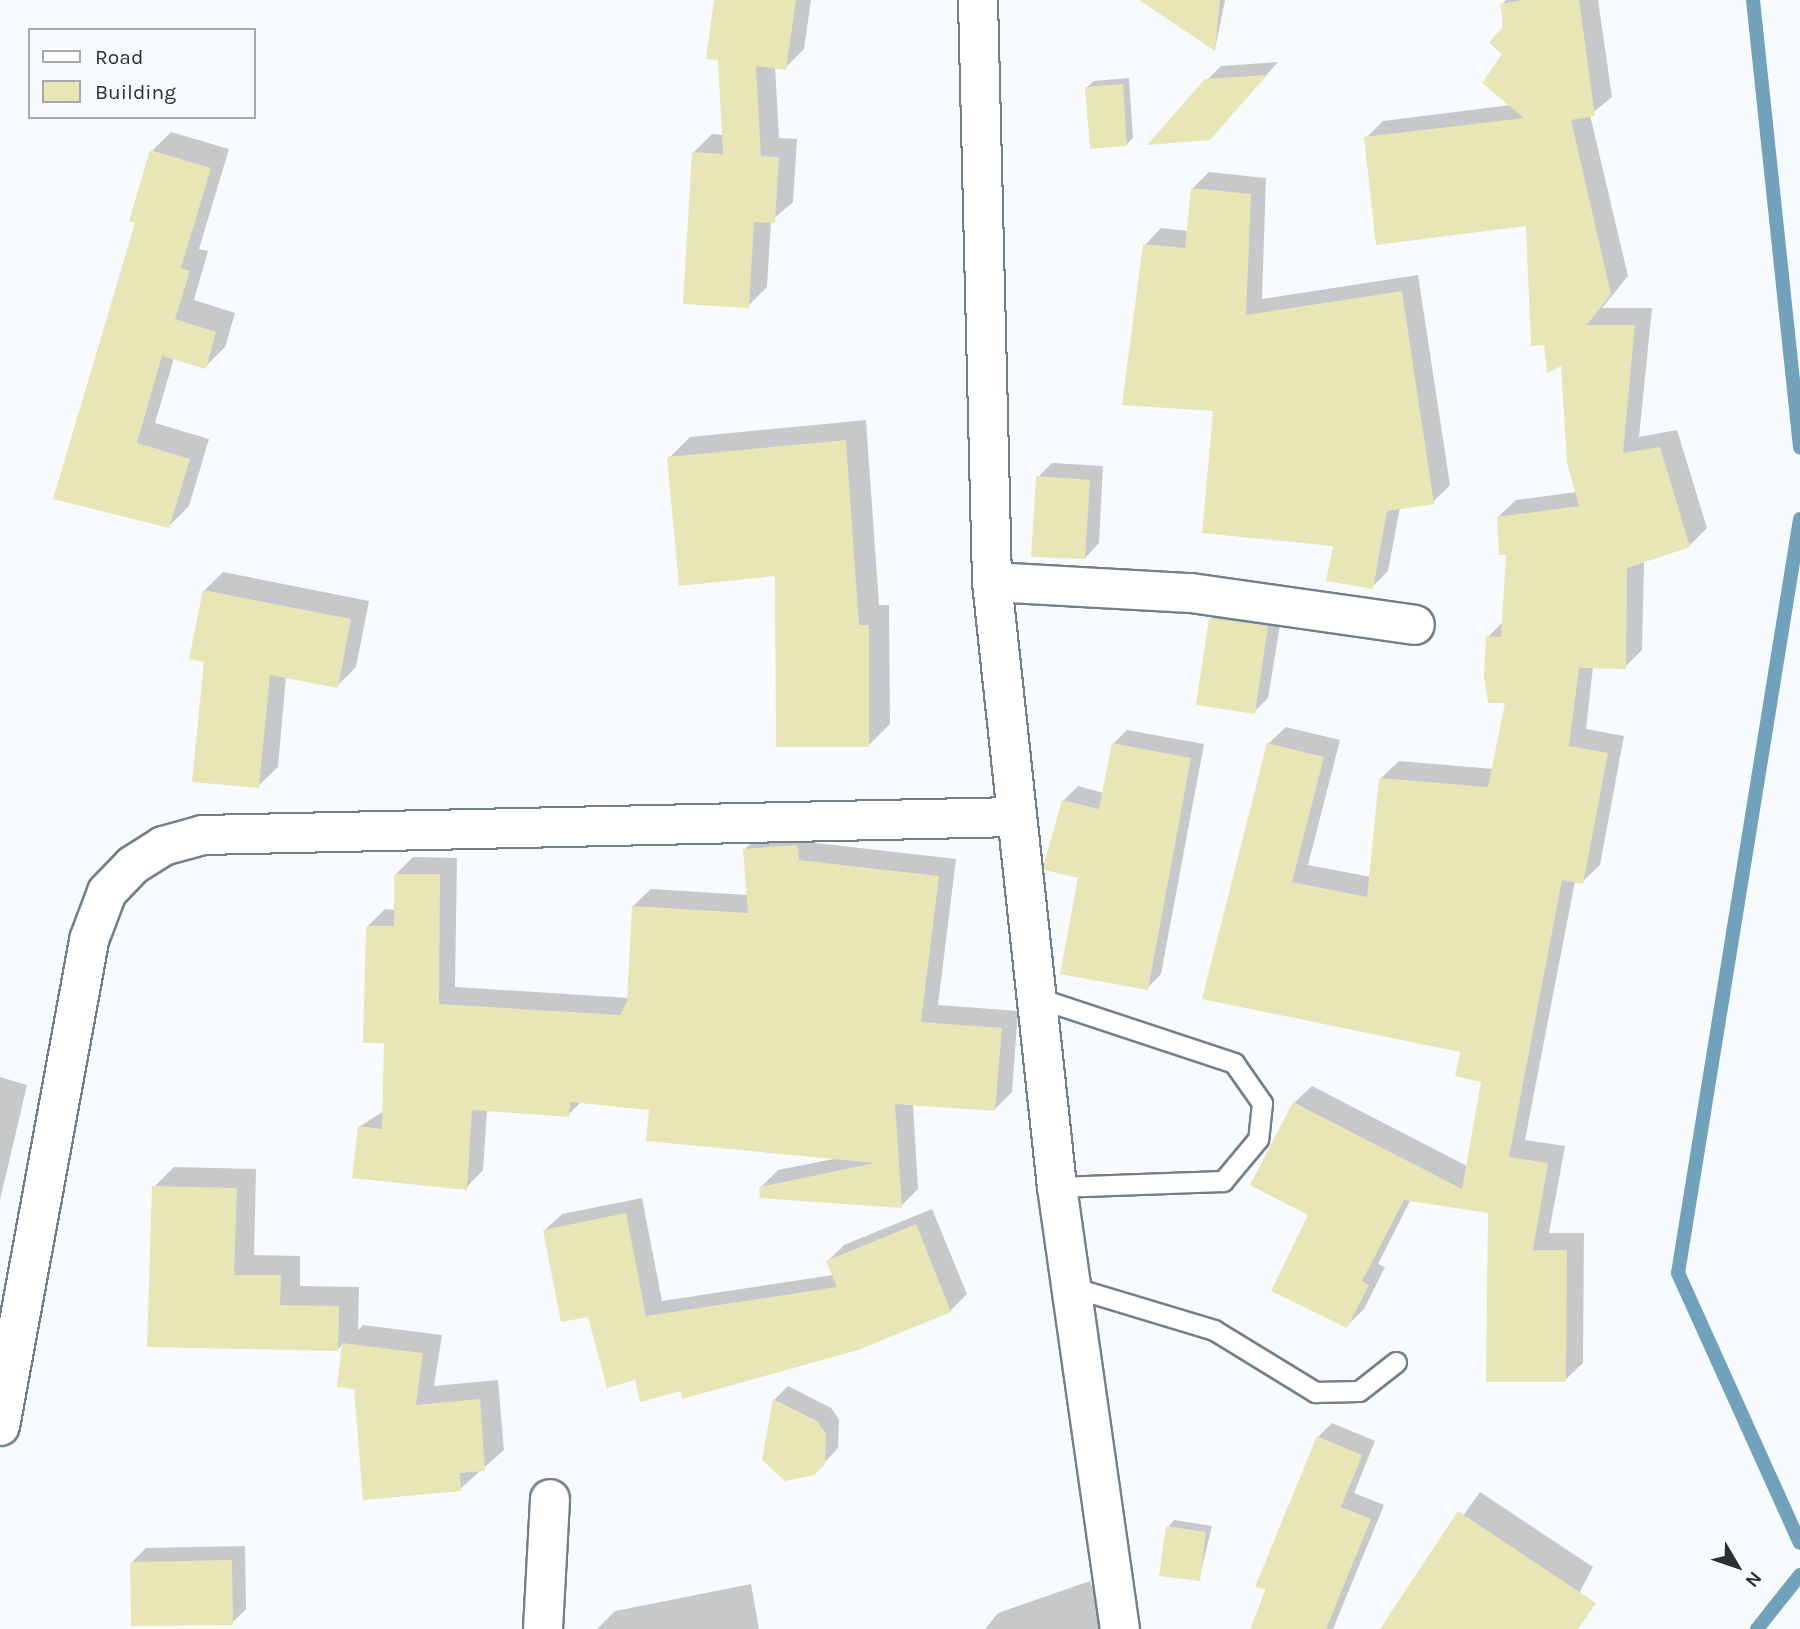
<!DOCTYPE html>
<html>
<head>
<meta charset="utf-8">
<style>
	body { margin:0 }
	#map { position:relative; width:1800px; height:1629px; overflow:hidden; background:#f8fbfd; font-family:Karla,sans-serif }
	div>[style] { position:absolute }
	.shadow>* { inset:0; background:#0003 }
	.stream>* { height:14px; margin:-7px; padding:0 7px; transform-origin:7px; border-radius:7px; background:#72a2bb }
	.building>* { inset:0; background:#e8e6b6 }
	.roads { filter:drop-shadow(2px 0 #728189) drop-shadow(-2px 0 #728189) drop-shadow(0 2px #728189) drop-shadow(0 -2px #728189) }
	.lane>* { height:19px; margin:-9.5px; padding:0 9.5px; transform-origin:9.5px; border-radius:9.5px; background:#fff }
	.street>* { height:38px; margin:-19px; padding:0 19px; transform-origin:19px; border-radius:19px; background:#fff }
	span { translate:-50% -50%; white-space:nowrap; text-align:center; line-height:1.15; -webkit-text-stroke:5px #f8fbfd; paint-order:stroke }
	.legend { position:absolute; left:28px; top:28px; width:228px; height:91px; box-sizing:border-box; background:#f8fbfd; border:2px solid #a6aaac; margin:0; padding:9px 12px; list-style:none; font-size:21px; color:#2a3033 }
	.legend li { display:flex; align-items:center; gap:14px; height:35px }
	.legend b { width:35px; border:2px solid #a6aaac }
	.north { position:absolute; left:1702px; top:1531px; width:70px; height:70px; -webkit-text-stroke:5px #f8fbfd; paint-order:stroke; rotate:129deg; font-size:19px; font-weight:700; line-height:28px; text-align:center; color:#2a3033 }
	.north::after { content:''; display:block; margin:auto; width:24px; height:32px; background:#2a3033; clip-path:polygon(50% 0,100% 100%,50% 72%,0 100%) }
</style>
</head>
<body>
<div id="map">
	<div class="shadow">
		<div style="clip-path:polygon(716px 0,811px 0,804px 49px,785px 68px,775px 66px,779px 138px,797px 139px,793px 202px,771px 221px,767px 287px,748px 306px,693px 153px,712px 134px,723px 135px)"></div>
		<div style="clip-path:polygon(1179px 0,1225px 0,1215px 49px)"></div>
		<div style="clip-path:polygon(1506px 0,1598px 0,1612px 97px,1590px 115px,1628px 276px,1602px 308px,1652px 308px,1639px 437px,1677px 430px,1707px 528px,1689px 546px,1644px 561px,1642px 650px,1625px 667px,1593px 667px,1586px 729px,1624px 736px,1600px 865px,1582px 882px,1575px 881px,1525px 1140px,1565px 1146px,1549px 1233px,1584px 1233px,1583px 1363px,1565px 1380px,1489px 1212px,1411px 1199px,1378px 1264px,1385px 1267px,1364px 1309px,1347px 1326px,1310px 1215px,1294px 1103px,1312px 1086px,1467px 1166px,1483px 1080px,1462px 1051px,1204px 998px,1268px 744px,1286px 727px,1340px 740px,1308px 865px,1371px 877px,1381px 778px,1399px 761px,1493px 769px,1507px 701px,1488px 637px,1504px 621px,1508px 553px,1498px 517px,1516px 500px,1577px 492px,1562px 363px,1527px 224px,1366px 138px,1383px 121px,1511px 105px,1501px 5px)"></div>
		<div style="clip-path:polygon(1278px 62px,1223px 124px,1207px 80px,1221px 66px)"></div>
		<div style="clip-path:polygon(1129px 78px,1133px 138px,1126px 145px,1087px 87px,1094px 81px)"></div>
		<div style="clip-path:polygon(171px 132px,229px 149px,199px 249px,208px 251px,194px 300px,235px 313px,225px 347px,205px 367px,174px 358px,155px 423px,209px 439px,189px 506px,169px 526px,55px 498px,137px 222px,152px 151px)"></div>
		<div style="clip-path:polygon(1209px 172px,1266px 178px,1262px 299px,1418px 275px,1450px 485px,1433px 502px,1400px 507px,1388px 571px,1372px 587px,1215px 409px,1145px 245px,1161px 228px,1188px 231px,1192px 189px)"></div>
		<div style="clip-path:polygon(866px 420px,879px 605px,889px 605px,890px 724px,869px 745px,777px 575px,669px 458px,690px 437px)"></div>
		<div style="clip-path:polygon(1052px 463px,1103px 466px,1099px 543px,1085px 558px,1038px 477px)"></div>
		<div style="clip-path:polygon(223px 572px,369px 601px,356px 667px,337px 686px,286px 676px,278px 767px,258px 786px,206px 661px,204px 591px)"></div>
		<div style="clip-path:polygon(1225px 604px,1282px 613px,1268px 698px,1254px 712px,1211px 619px)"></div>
		<div style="clip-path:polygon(1127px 730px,1204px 744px,1161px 974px,1147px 988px,1080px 877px,1064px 800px,1078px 786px,1104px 793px,1113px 744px)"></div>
		<div style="clip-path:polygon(815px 828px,816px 843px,956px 859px,938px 1005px,1018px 1011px,1012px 1092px,995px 1109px,913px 1104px,918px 1189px,901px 1206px,761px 1187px,778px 1170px,834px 1159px,651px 1109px,582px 1101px,568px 1115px,487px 1110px,483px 1170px,466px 1188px,359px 1127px,384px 1111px,386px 1042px,367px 927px,385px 909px,395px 910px,396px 874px,413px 857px,457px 858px,455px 987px,629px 998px,633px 906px,651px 889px,748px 895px,744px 850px,762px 832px)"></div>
		<div style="clip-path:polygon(0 1077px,27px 1085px,0 1200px)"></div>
		<div style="clip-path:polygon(174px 1167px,256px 1169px,254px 1255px,300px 1256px,300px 1286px,359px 1287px,358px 1330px,363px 1325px,442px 1335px,434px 1386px,498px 1380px,504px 1450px,460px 1489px,356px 1387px,339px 1385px,344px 1343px,338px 1349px,149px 1345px,154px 1187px)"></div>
		<div style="clip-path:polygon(642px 1198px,662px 1301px,833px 1275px,828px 1261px,844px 1245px,932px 1209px,967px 1294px,950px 1311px,858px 1349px,682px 1389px,636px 1378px,589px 1315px,545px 1230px,562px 1214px)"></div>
		<div style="clip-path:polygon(788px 1386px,831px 1408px,839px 1419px,838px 1448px,814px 1474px,764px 1460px,775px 1399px)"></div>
		<div style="clip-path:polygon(1332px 1423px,1375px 1441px,1354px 1493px,1384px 1505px,1333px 1629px,1252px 1629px,1318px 1437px)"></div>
		<div style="clip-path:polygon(1480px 1492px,1593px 1567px,1560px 1629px,1382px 1629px)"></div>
		<div style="clip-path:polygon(1174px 1520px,1212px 1526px,1199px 1579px,1168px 1527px)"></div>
		<div style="clip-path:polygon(245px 1546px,246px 1609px,232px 1623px,132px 1562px,146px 1548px)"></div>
		<div style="clip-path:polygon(1090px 1581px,1106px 1629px,985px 1629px,998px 1613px)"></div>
		<div style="clip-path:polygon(751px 1584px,759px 1629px,597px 1629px,615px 1611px)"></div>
	</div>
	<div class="stream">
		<div style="left:1753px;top:0;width:450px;rotate:84deg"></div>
		<div style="left:1800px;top:519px;width:764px;rotate:99.19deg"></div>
		<div style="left:1678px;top:1273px;width:296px;rotate:65.7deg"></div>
		<div style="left:1757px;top:1629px;width:69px;rotate:-51.5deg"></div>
	</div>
	<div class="building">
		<div style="clip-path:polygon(714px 0,796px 0,786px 70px,756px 66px,761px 156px,779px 157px,775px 223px,754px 222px,749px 308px,683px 304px,692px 152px,723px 154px,718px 60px,706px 59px)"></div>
		<div style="clip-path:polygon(1139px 0,1220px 0,1215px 51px)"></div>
		<div style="clip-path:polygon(1522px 0,1579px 0,1595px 116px,1571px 120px,1611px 294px,1587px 325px,1635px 325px,1623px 453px,1660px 447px,1690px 547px,1627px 568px,1626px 669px,1579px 668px,1569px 746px,1608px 753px,1583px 884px,1562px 880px,1509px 1157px,1548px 1163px,1533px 1250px,1567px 1250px,1566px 1382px,1486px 1382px,1488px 1213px,1404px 1200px,1362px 1281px,1369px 1285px,1347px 1328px,1271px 1291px,1308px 1215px,1250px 1185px,1293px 1102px,1462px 1189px,1481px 1082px,1455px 1076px,1460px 1052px,1202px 999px,1267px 743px,1324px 757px,1292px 882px,1367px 897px,1379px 778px,1488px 787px,1505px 703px,1488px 703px,1484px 677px,1486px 636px,1501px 637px,1506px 555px,1499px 555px,1497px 517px,1579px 506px,1567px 463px,1561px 366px,1547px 373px,1544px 345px,1531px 346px,1526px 226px,1376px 245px,1364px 137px,1524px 118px,1482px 83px,1502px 54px,1489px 43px,1504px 25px,1500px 4px)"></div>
		<div style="clip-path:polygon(1267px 75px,1210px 140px,1147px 145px,1205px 79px)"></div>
		<div style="clip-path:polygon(1123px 84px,1127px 146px,1090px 149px,1085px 87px)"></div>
		<div style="clip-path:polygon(150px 150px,211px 168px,181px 268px,190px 271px,175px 319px,216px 332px,206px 369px,162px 356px,137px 443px,190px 459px,169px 528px,53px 499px,135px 223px,129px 221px)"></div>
		<div style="clip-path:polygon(1191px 188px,1251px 194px,1246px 315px,1402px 291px,1434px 504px,1387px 511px,1373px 589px,1326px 581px,1333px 546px,1202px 533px,1213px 411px,1122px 405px,1143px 244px,1185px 248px)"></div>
		<div style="clip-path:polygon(846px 440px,859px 625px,869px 625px,869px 747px,776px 747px,775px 576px,679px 586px,667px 457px)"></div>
		<div style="clip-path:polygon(1036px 476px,1090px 480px,1085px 559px,1031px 557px)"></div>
		<div style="clip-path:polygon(203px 590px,351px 619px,338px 688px,270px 675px,259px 788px,192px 782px,204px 662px,189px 659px)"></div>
		<div style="clip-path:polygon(1209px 618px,1268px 626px,1255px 714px,1196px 705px)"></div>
		<div style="clip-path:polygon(1112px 743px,1191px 758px,1148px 990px,1060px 974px,1078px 878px,1045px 870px,1044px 864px,1062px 800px,1099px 809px)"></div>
		<div style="clip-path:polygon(798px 845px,799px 860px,939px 876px,921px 1022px,1002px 1028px,995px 1111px,895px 1104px,902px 1208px,760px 1198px,759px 1187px,875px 1163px,646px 1141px,649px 1110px,570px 1102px,569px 1117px,472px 1110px,467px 1190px,352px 1178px,358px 1126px,382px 1129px,384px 1043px,363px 1043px,366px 926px,394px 926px,394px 874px,440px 874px,439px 1004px,620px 1015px,627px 1002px,632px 906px,748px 913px,743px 849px)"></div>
		<div style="clip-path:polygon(152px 1186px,237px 1188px,234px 1275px,281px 1275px,280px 1305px,339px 1306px,338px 1351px,147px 1347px)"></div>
		<div style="clip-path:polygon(626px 1213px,646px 1316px,837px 1287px,826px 1261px,916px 1224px,951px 1312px,858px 1350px,682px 1399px,681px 1391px,640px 1402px,635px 1380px,607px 1388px,588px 1317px,561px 1322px,543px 1230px)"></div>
		<div style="clip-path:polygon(342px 1343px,423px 1353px,416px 1405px,480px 1399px,485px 1471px,460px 1473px,461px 1491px,363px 1500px,354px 1389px,337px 1387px)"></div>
		<div style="clip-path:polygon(773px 1399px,817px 1421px,826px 1434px,825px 1464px,814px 1475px,785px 1481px,762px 1460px)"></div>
		<div style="clip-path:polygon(1317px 1436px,1362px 1455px,1341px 1507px,1371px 1519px,1326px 1629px,1250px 1629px,1266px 1589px,1255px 1587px)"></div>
		<div style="clip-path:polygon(1458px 1511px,1596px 1603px,1578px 1629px,1380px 1629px)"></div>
		<div style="clip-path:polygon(1166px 1526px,1206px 1532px,1200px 1581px,1159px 1576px)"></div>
		<div style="clip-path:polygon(232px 1560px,233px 1625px,131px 1626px,130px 1562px)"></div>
	</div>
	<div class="roads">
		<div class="lane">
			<div style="left:1035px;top:997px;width:210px;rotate:18.3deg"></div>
			<div style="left:1234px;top:1063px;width:49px;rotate:55deg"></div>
			<div style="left:1262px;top:1103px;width:36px;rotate:96deg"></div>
			<div style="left:1258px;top:1139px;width:55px;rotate:129.8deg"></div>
			<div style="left:1223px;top:1181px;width:166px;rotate:177.9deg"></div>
			<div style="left:1075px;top:1288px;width:145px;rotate:16.8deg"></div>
			<div style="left:1214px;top:1330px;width:119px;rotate:31.5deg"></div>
			<div style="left:1315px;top:1392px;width:44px;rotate:-1.3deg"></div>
			<div style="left:1359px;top:1391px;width:47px;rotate:-38.1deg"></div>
		</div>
		<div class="street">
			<div style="left:978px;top:0;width:582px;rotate:88.62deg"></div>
			<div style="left:992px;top:582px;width:608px;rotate:83.87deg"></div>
			<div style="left:1057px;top:1187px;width:446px;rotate:81.9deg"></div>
			<div style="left:992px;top:582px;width:199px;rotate:3.2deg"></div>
			<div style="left:1191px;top:593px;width:226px;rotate:8.1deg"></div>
			<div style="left:0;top:1426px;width:494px;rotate:-79.6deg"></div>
			<div style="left:89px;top:940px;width:51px;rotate:-69.4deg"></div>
			<div style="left:107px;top:892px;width:37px;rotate:-46deg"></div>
			<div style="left:133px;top:865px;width:36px;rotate:-32deg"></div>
			<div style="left:163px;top:846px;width:41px;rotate:-15.4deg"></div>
			<div style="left:203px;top:835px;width:813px;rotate:-1.27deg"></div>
			<div style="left:543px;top:1629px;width:130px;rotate:-86.9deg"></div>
		</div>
	</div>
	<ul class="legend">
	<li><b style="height:9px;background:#fff"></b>Road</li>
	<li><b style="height:19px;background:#e8e6b6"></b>Building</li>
	</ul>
	<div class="north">N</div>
</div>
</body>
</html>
